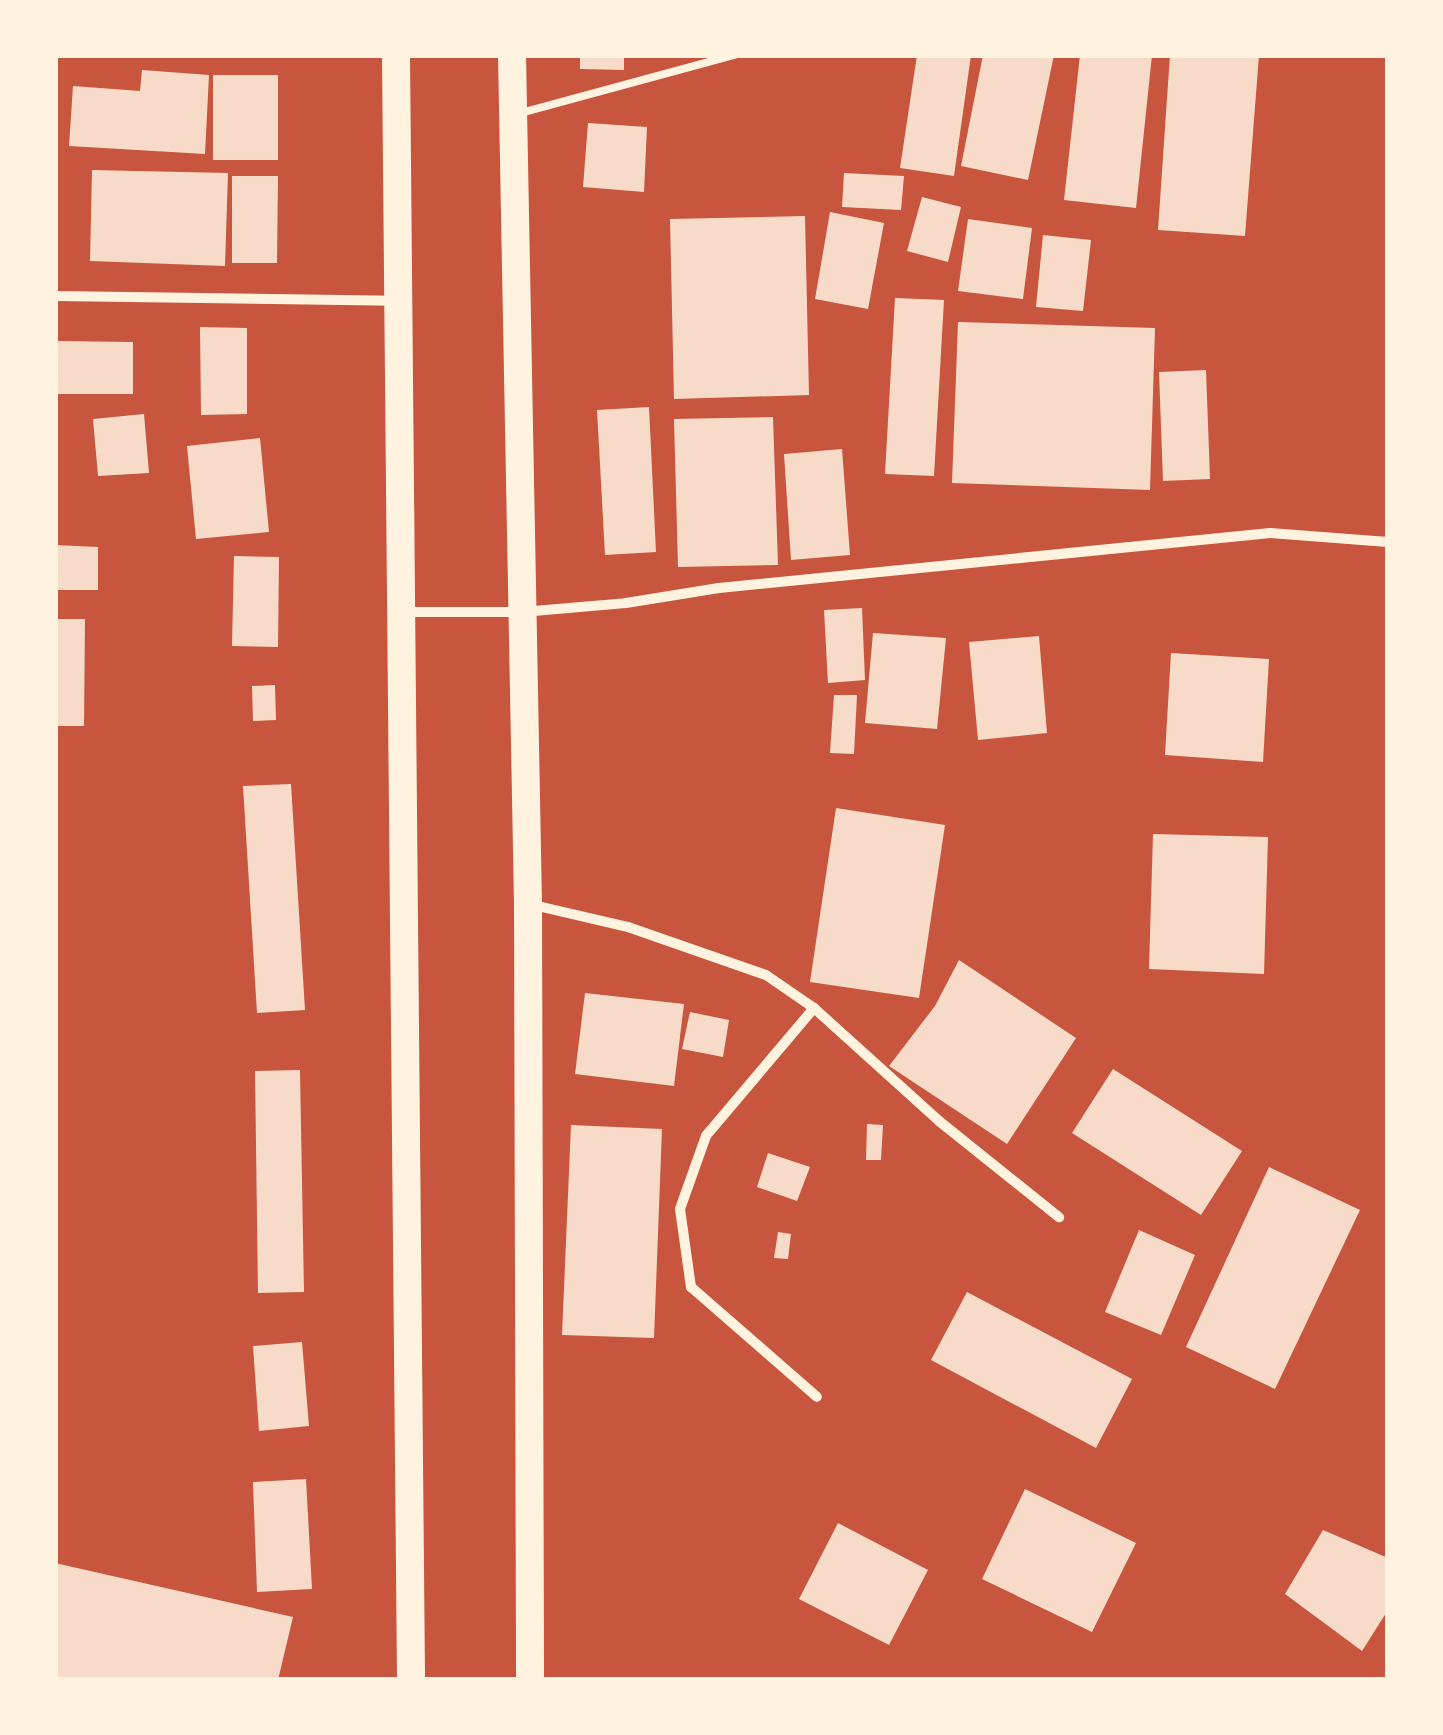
<!DOCTYPE html>
<html>
<head>
<meta charset="utf-8">
<style>
	body { margin:0 }
	#map { position:relative; width:1443px; height:1735px; overflow:hidden; background:#c8553d; font-family:Ubuntu,sans-serif }
	div>[style] { position:absolute }
	.building>* { inset:0; background:#f7dbc8 }
	.service>* { height:8px; margin:-4px; padding:0 4px; transform-origin:4px; border-radius:4px; background:#fff3e0 }
	.minor>* { height:10px; margin:-5px; padding:0 5px; transform-origin:5px; border-radius:5px; background:#fff3e0 }
	.trunk>* { height:28px; margin:-14px; padding:0 14px; transform-origin:14px; border-radius:14px; background:#fff3e0 }
	span { translate:-50% -50%; white-space:nowrap; text-align:center; line-height:1.15; -webkit-text-stroke:10px #fff3e0; paint-order:stroke }
	.frame { position:absolute; inset:0; border:58px solid #fff3e0; pointer-events:none }
</style>
</head>
<body>
<div id="map">
	<div class="building">
		<div style="clip-path:polygon(580px 55px,624px 55px,624px 70px,580px 69px)"></div>
		<div style="clip-path:polygon(917px 55px,971px 55px,954px 176px,900px 168px)"></div>
		<div style="clip-path:polygon(983px 55px,1054px 55px,1028px 180px,961px 166px)"></div>
		<div style="clip-path:polygon(1080px 55px,1152px 55px,1136px 208px,1064px 200px)"></div>
		<div style="clip-path:polygon(1170px 55px,1259px 55px,1245px 236px,1158px 230px)"></div>
		<div style="clip-path:polygon(142px 70px,209px 75px,205px 154px,69px 146px,73px 86px,140px 91px)"></div>
		<div style="clip-path:polygon(213px 75px,278px 75px,278px 160px,213px 160px)"></div>
		<div style="clip-path:polygon(588px 123px,647px 127px,644px 192px,583px 187px)"></div>
		<div style="clip-path:polygon(92px 170px,228px 173px,225px 266px,90px 261px)"></div>
		<div style="clip-path:polygon(844px 173px,904px 176px,901px 210px,842px 207px)"></div>
		<div style="clip-path:polygon(232px 176px,278px 176px,277px 263px,232px 263px)"></div>
		<div style="clip-path:polygon(922px 197px,961px 207px,948px 262px,907px 251px)"></div>
		<div style="clip-path:polygon(830px 212px,884px 223px,868px 309px,815px 299px)"></div>
		<div style="clip-path:polygon(805px 216px,809px 395px,674px 399px,670px 219px)"></div>
		<div style="clip-path:polygon(968px 219px,1032px 228px,1023px 299px,958px 291px)"></div>
		<div style="clip-path:polygon(1043px 235px,1091px 240px,1083px 311px,1036px 307px)"></div>
		<div style="clip-path:polygon(895px 298px,944px 300px,934px 476px,885px 474px)"></div>
		<div style="clip-path:polygon(958px 322px,1155px 328px,1150px 490px,952px 483px)"></div>
		<div style="clip-path:polygon(200px 327px,247px 328px,247px 414px,201px 415px)"></div>
		<div style="clip-path:polygon(56px 341px,133px 342px,133px 394px,55px 394px)"></div>
		<div style="clip-path:polygon(1206px 370px,1210px 479px,1163px 481px,1159px 372px)"></div>
		<div style="clip-path:polygon(649px 407px,656px 552px,605px 555px,597px 410px)"></div>
		<div style="clip-path:polygon(144px 414px,149px 473px,98px 476px,93px 419px)"></div>
		<div style="clip-path:polygon(773px 417px,778px 565px,678px 567px,674px 419px)"></div>
		<div style="clip-path:polygon(260px 438px,269px 532px,196px 539px,187px 446px)"></div>
		<div style="clip-path:polygon(842px 449px,850px 555px,791px 560px,784px 454px)"></div>
		<div style="clip-path:polygon(55px 545px,98px 547px,98px 590px,55px 590px)"></div>
		<div style="clip-path:polygon(234px 556px,279px 557px,278px 647px,232px 646px)"></div>
		<div style="clip-path:polygon(862px 608px,865px 680px,828px 683px,824px 610px)"></div>
		<div style="clip-path:polygon(55px 619px,85px 619px,84px 726px,55px 726px)"></div>
		<div style="clip-path:polygon(873px 633px,946px 638px,937px 729px,865px 723px)"></div>
		<div style="clip-path:polygon(1039px 636px,1047px 733px,978px 740px,969px 642px)"></div>
		<div style="clip-path:polygon(1171px 653px,1269px 659px,1263px 762px,1165px 755px)"></div>
		<div style="clip-path:polygon(275px 685px,276px 720px,253px 721px,252px 686px)"></div>
		<div style="clip-path:polygon(834px 695px,857px 695px,854px 754px,830px 753px)"></div>
		<div style="clip-path:polygon(291px 784px,305px 1010px,257px 1013px,243px 786px)"></div>
		<div style="clip-path:polygon(836px 808px,945px 825px,919px 998px,810px 982px)"></div>
		<div style="clip-path:polygon(1153px 834px,1268px 837px,1264px 974px,1149px 969px)"></div>
		<div style="clip-path:polygon(959px 960px,1076px 1038px,1007px 1144px,889px 1066px,935px 1006px)"></div>
		<div style="clip-path:polygon(585px 993px,684px 1004px,674px 1086px,575px 1074px)"></div>
		<div style="clip-path:polygon(690px 1012px,729px 1020px,723px 1057px,682px 1049px)"></div>
		<div style="clip-path:polygon(1113px 1069px,1242px 1151px,1201px 1215px,1072px 1133px)"></div>
		<div style="clip-path:polygon(300px 1070px,304px 1292px,258px 1293px,255px 1071px)"></div>
		<div style="clip-path:polygon(867px 1124px,883px 1125px,881px 1160px,866px 1160px)"></div>
		<div style="clip-path:polygon(571px 1125px,662px 1129px,654px 1338px,562px 1335px)"></div>
		<div style="clip-path:polygon(768px 1153px,810px 1167px,797px 1201px,757px 1187px)"></div>
		<div style="clip-path:polygon(1269px 1167px,1360px 1210px,1275px 1389px,1186px 1347px)"></div>
		<div style="clip-path:polygon(1139px 1230px,1195px 1255px,1161px 1335px,1105px 1312px)"></div>
		<div style="clip-path:polygon(778px 1232px,791px 1234px,788px 1259px,774px 1258px)"></div>
		<div style="clip-path:polygon(967px 1292px,1132px 1379px,1096px 1448px,931px 1360px)"></div>
		<div style="clip-path:polygon(302px 1342px,309px 1426px,259px 1431px,253px 1346px)"></div>
		<div style="clip-path:polygon(306px 1479px,312px 1589px,257px 1592px,253px 1482px)"></div>
		<div style="clip-path:polygon(1025px 1489px,1136px 1543px,1092px 1632px,982px 1579px)"></div>
		<div style="clip-path:polygon(838px 1523px,928px 1570px,889px 1645px,799px 1599px)"></div>
		<div style="clip-path:polygon(1323px 1530px,1388px 1558px,1388px 1610px,1362px 1651px,1285px 1594px)"></div>
		<div style="clip-path:polygon(55px 1563px,293px 1617px,278px 1680px,55px 1680px)"></div>
	</div>
	<div class="service">
		<div style="left:517px;top:114px;width:225px;rotate:-15.2deg"></div>
	</div>
	<div class="minor">
		<div style="left:55px;top:296px;width:339px;rotate:0.8deg"></div>
		<div style="left:404px;top:612px;width:118px"></div>
		<div style="left:522px;top:612px;width:104px;rotate:-4.9deg"></div>
		<div style="left:626px;top:603px;width:94px;rotate:-9.2deg"></div>
		<div style="left:719px;top:588px;width:554px;rotate:-5.7deg"></div>
		<div style="left:1270px;top:533px;width:118px;rotate:4.4deg"></div>
		<div style="left:529px;top:904px;width:102px;rotate:13.1deg"></div>
		<div style="left:628px;top:927px;width:146px;rotate:19.2deg"></div>
		<div style="left:766px;top:975px;width:58px;rotate:34.5deg"></div>
		<div style="left:814px;top:1008px;width:169px;rotate:42.1deg"></div>
		<div style="left:939px;top:1121px;width:154px;rotate:38.7deg"></div>
		<div style="left:814px;top:1008px;width:167px;rotate:130.2deg"></div>
		<div style="left:706px;top:1136px;width:77px;rotate:109.6deg"></div>
		<div style="left:680px;top:1209px;width:79px;rotate:82deg"></div>
		<div style="left:691px;top:1287px;width:167px;rotate:41.1deg"></div>
	</div>
	<div class="trunk">
		<div style="left:396px;top:55px;width:1625px;rotate:89.47deg"></div>
		<div style="left:512px;top:55px;width:849px;rotate:88.92deg"></div>
		<div style="left:528px;top:904px;width:776px;rotate:89.85deg"></div>
	</div>
	<div class="frame"></div>
</div>
</body>
</html>
